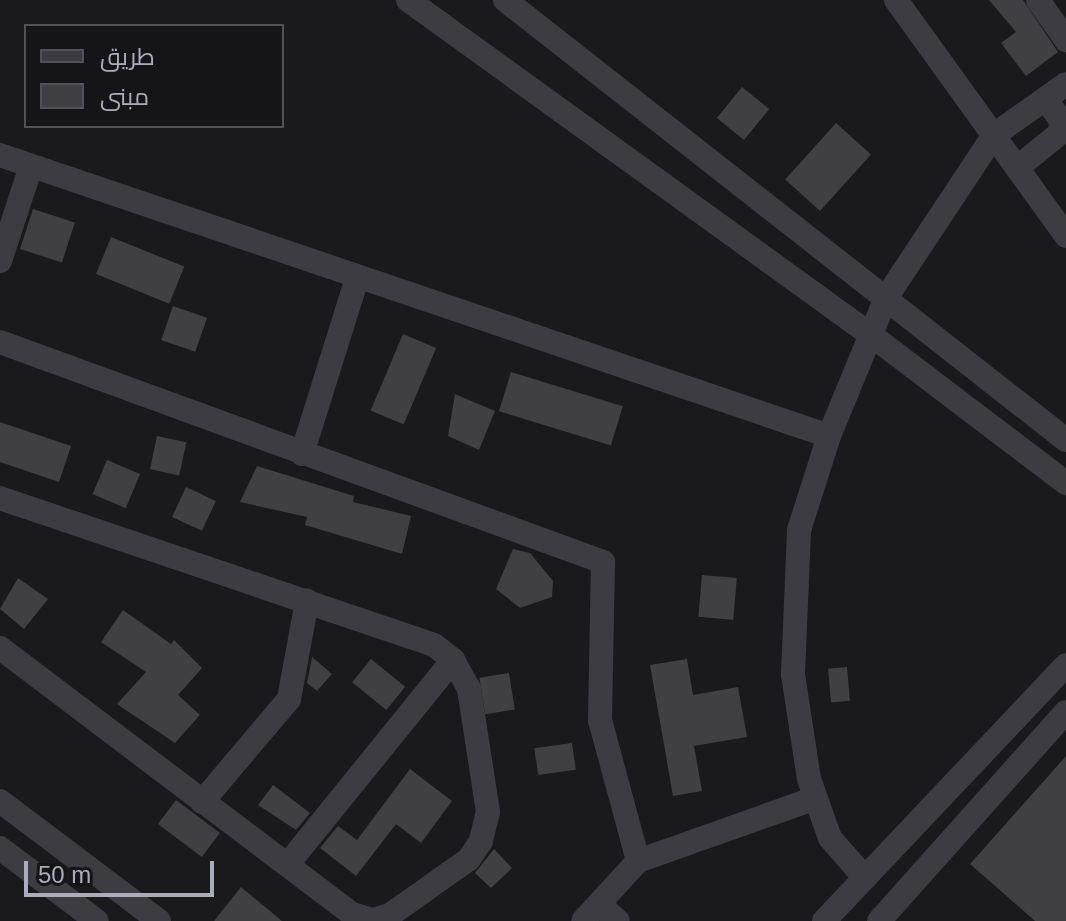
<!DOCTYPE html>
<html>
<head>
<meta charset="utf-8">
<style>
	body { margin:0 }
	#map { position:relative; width:1066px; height:921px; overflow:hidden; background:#1a1a1c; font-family:Arial,Cairo,sans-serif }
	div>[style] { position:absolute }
	.building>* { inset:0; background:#3f3f44; transform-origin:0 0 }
	.minor>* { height:24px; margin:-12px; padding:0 12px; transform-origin:12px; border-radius:12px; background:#3d3c43 }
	span { translate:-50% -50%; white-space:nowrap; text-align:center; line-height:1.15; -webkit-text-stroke:6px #151417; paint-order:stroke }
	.legend { position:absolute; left:24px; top:24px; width:260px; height:104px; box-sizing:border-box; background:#151417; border:2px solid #515159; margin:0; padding:10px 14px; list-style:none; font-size:24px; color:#acadbc }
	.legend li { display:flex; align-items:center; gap:16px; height:40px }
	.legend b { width:40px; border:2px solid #515159 }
	.scale { position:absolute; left:24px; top:861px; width:190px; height:36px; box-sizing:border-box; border:4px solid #acadbc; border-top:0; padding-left:10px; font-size:24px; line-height:28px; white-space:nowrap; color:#acadbc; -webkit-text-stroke:6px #151417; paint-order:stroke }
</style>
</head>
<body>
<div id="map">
	<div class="building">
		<i style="clip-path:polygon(989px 0,1023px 0,1058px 52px,1026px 76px,1001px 43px,1016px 32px)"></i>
		<i style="left:742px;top:87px;width:35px;height:40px;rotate:39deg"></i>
		<i style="left:836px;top:123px;width:47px;height:76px;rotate:42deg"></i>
		<i style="left:33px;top:209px;width:44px;height:42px;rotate:18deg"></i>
		<i style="left:111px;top:237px;width:79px;height:40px;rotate:22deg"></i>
		<i style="left:173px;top:306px;width:36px;height:36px;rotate:19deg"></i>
		<i style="left:403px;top:334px;width:36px;height:83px;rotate:23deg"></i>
		<i style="left:511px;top:372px;width:117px;height:41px;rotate:17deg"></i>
		<i style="clip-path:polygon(455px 394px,495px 411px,479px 450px,448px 436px)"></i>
		<i style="clip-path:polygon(0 422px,71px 446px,59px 482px,0 462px)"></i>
		<i style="left:157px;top:436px;width:30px;height:34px;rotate:12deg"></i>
		<i style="left:107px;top:460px;width:36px;height:37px;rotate:23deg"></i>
		<i style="clip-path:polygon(257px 466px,354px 496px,353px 502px,411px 516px,402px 554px,305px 525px,307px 517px,240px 502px)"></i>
		<i style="left:186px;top:487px;width:33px;height:33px;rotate:25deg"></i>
		<i style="clip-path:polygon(513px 549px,530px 553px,553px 581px,552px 597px,520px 608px,496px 589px)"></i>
		<i style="left:702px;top:575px;width:35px;height:42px;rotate:5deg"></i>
		<i style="clip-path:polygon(18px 578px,48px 599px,24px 629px,0 609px)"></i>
		<i style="clip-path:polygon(123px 610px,171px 644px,174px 640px,202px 668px,178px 695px,200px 715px,175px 743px,117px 704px,146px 672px,101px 642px)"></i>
		<i style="clip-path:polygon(312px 657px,332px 674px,317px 691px,307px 683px)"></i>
		<i style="left:371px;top:659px;width:44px;height:30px;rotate:39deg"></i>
		<i style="clip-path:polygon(687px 659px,693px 695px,738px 687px,747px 737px,694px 746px,702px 791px,673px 796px,650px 665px)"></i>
		<i style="left:847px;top:667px;width:34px;height:19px;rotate:85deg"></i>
		<i style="left:509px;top:673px;width:37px;height:30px;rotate:81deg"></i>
		<i style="left:572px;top:743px;width:27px;height:38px;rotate:82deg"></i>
		<i style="clip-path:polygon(1066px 756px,1066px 921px,1035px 921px,970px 864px)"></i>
		<i style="clip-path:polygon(410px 769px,452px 801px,421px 843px,396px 824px,356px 876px,320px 848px,338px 826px,357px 840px)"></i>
		<i style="clip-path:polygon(273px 785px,310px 813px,296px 830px,258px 805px)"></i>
		<i style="left:176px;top:800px;width:55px;height:30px;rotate:37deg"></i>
		<i style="clip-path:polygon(494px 849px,512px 868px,491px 888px,475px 873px)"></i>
		<i style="clip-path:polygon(241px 887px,282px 921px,214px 921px)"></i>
	</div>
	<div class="minor">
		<i style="left:408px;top:0;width:571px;rotate:35.89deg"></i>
		<i style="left:871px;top:335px;width:245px;rotate:37.2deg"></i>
		<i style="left:505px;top:0;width:713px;rotate:38.11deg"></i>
		<i style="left:896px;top:0;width:291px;rotate:54.2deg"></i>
		<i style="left:1038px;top:0;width:49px;rotate:55deg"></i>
		<i style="left:0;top:155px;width:875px;rotate:18.72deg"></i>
		<i style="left:1017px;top:168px;width:55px;rotate:-39.1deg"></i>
		<i style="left:1060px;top:133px;width:13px;rotate:-86deg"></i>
		<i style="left:1061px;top:120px;width:26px;rotate:-127deg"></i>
		<i style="left:0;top:261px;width:100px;rotate:-71.9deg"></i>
		<i style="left:0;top:342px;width:642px;rotate:20.04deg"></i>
		<i style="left:603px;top:562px;width:158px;rotate:91.1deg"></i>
		<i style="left:600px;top:720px;width:146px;rotate:74.9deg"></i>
		<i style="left:638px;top:861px;width:81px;rotate:132.5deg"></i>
		<i style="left:302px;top:454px;width:184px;rotate:-72.6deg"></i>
		<i style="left:0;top:498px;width:458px;rotate:18.7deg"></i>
		<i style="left:434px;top:645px;width:24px;rotate:38deg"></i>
		<i style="left:453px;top:660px;width:33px;rotate:61deg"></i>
		<i style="left:469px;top:689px;width:124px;rotate:81.2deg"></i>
		<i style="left:488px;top:812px;width:30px;rotate:104deg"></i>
		<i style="left:481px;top:841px;width:22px;rotate:124deg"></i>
		<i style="left:469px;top:859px;width:97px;rotate:144.7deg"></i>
		<i style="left:390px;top:915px;width:19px;rotate:164deg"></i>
		<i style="left:372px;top:920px;width:21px;rotate:-163deg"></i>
		<i style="left:352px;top:914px;width:441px;rotate:-142.9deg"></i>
		<i style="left:0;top:801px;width:199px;rotate:37deg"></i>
		<i style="left:202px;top:802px;width:135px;rotate:-49.8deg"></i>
		<i style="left:289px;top:699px;width:100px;rotate:-79.6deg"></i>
		<i style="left:0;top:848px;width:121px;rotate:37deg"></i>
		<i style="left:638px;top:861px;width:186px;rotate:-19.5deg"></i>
		<i style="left:287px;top:865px;width:264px;rotate:-51deg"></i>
		<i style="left:865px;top:878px;width:53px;rotate:-131.2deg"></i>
		<i style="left:830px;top:838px;width:63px;rotate:-109.6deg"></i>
		<i style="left:809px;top:779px;width:106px;rotate:-98.7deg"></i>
		<i style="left:793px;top:674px;width:144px;rotate:-87.6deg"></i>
		<i style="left:799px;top:530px;width:99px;rotate:-72.3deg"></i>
		<i style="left:829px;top:436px;width:149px;rotate:-67.6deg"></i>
		<i style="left:886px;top:298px;width:196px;rotate:-56.5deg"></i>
		<i style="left:994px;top:135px;width:88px;rotate:-35.3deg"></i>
		<i style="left:599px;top:904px;width:25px;rotate:42deg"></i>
		<i style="left:824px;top:921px;width:352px;rotate:-46.6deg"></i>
		<i style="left:879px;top:921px;width:280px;rotate:-48.2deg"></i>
	</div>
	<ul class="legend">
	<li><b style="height:10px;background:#3d3c43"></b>طريق</li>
	<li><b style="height:22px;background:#3f3f44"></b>مبنى</li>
	</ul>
	<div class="scale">50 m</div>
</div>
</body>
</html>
